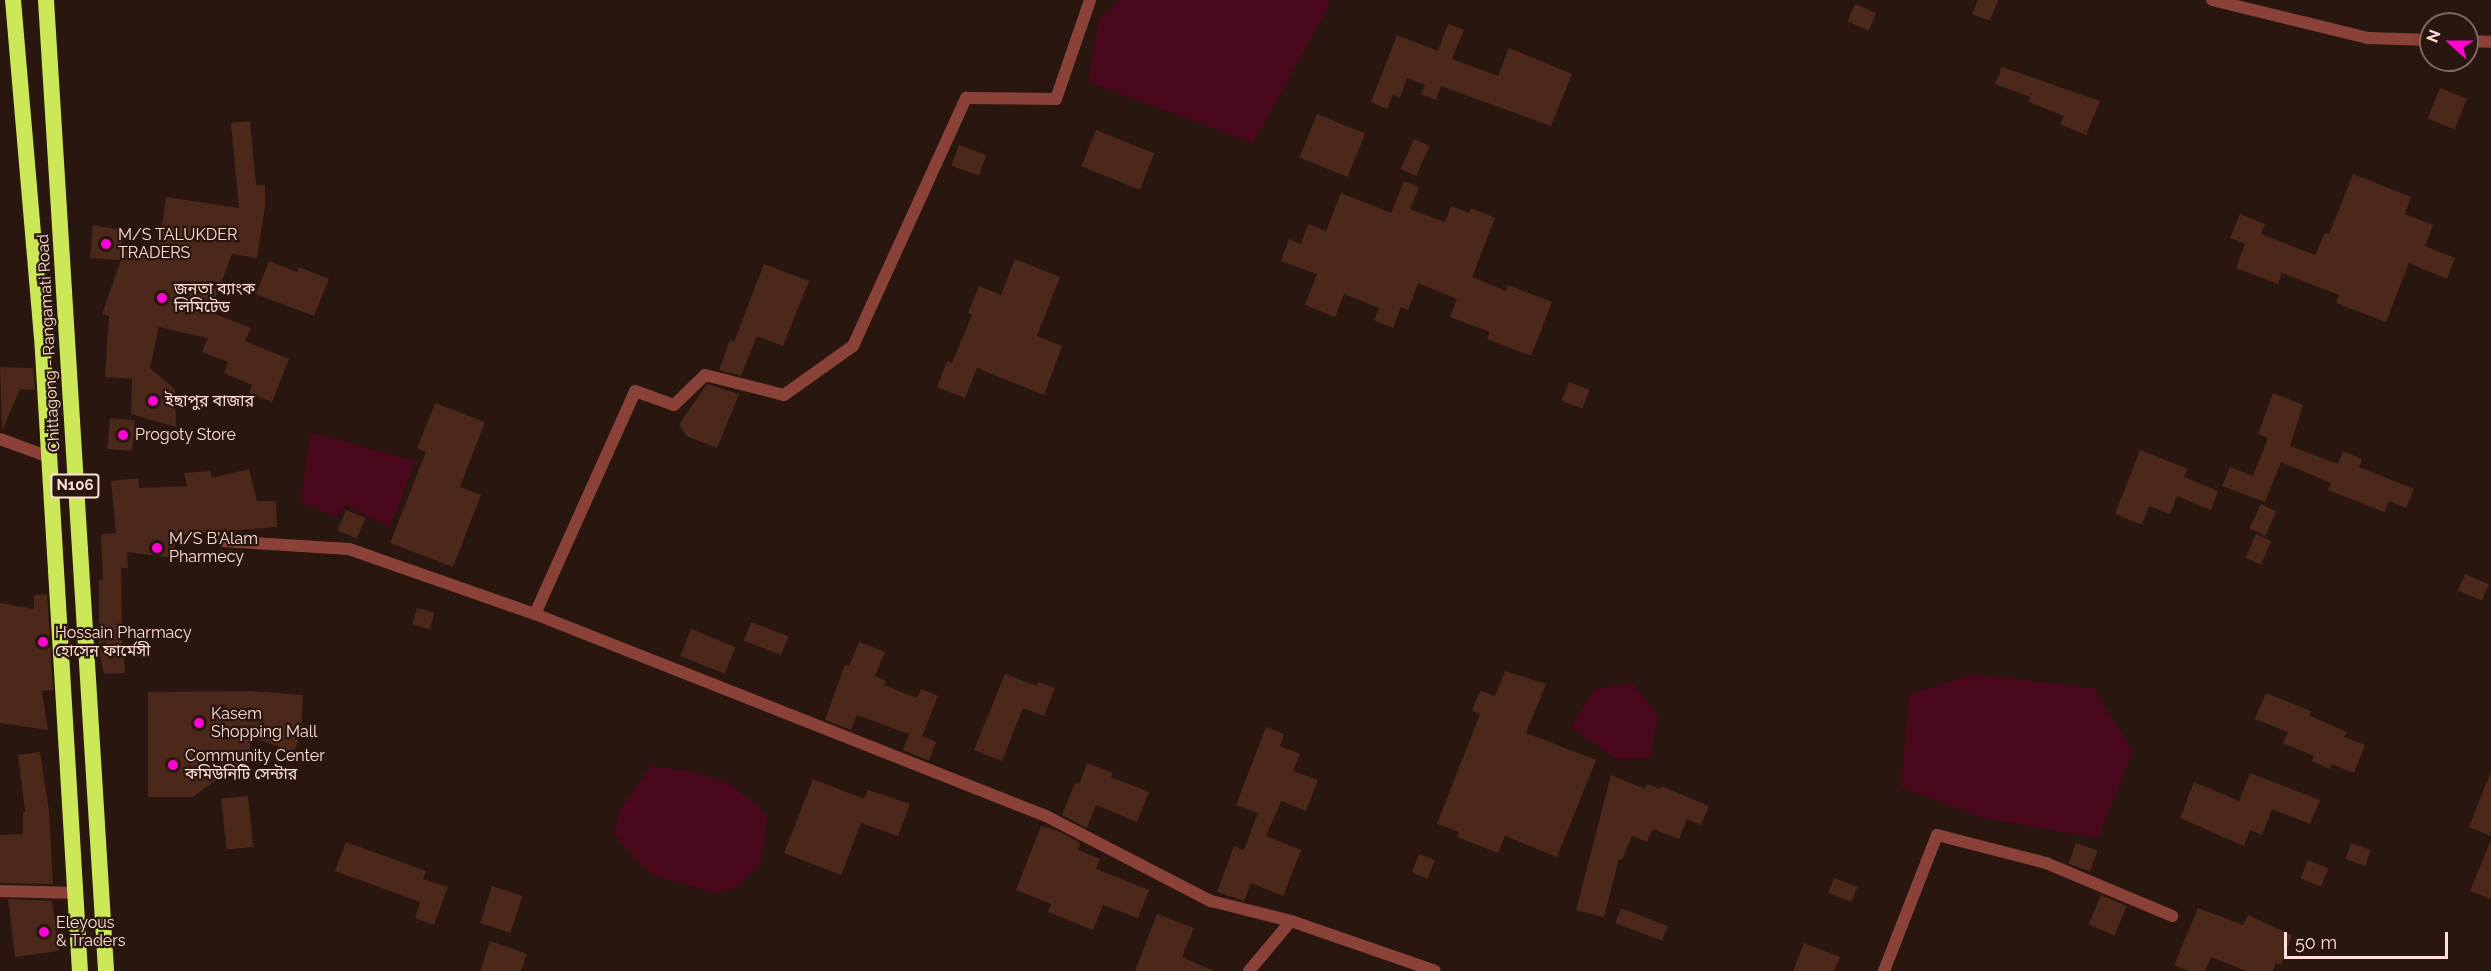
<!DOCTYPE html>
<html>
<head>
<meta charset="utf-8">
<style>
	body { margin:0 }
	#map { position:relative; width:2491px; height:971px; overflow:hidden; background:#29160f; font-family:Raleway,"Noto Sans Bengali",sans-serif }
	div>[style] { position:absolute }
	.water>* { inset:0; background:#49081b }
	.building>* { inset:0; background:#4b281a; transform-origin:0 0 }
	.minor>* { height:12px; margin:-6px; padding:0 6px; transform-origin:6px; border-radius:6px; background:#8a4238 }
	.trunk>* { height:16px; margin:-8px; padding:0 8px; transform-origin:8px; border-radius:8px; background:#cce758 }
	.dots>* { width:16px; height:16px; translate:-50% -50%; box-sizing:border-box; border:3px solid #29160f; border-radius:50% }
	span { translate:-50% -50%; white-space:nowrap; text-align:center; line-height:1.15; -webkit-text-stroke:4.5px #29160f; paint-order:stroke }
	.shield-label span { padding:2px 4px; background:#29160f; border:2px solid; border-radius:4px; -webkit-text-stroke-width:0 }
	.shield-label { font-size:15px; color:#ffdfd7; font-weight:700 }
	.poi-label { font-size:16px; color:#ffdfd7 }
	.left { translate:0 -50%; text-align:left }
	.street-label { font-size:16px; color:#ffdfd7 }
	.north { position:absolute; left:2419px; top:12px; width:60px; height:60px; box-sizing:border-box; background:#29160f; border:2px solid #7f665f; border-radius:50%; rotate:291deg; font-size:16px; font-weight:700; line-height:24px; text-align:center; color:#ffdfd7 }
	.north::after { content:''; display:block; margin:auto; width:21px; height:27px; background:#ff03d3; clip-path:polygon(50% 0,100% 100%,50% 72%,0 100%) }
	.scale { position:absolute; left:2284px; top:932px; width:164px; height:27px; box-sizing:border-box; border:3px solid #ffdfd7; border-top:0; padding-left:8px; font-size:18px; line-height:21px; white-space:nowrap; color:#ffdfd7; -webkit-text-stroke:4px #29160f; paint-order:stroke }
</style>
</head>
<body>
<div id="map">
	<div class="water">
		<i style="clip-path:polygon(1120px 0,1325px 0,1331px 3px,1253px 143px,1088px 82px,1099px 19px)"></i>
		<i style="clip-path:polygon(311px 432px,415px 461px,390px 528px,346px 505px,336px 517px,300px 502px)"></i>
		<i style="clip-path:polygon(1974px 674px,2094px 688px,2133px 751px,2098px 838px,1984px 818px,1901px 787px,1909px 694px)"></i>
		<i style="clip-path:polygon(1633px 684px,1658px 715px,1650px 758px,1616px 759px,1571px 727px,1595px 688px)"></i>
		<i style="clip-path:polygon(650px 766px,687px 770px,729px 783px,757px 805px,767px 817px,761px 864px,738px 887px,714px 893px,650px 874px,614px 834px,619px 812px)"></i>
	</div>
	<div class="building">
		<i style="clip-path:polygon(1978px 0,1998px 0,1990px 21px,1972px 14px)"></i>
		<i style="left:1855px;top:4px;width:23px;height:19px;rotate:23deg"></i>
		<i style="clip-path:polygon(1448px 24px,1464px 30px,1452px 59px,1498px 76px,1509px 48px,1572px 74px,1551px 126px,1441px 86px,1436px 100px,1421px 94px,1425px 85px,1407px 78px,1400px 98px,1393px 95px,1387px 109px,1371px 102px,1397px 35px,1438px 51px)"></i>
		<i style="clip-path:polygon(2002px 67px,2100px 101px,2086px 135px,2060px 124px,2064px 116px,2029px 102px,2030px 97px,1995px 84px)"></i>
		<i style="left:2440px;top:88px;width:29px;height:33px;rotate:22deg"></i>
		<i style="left:1317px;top:114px;width:52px;height:47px;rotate:22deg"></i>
		<i style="clip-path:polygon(250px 121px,256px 185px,265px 185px,265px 207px,257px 258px,232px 254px,210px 312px,251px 328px,245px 341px,289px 359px,272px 402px,249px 393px,252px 385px,224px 373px,228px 362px,202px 352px,208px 338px,159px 327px,150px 368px,175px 389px,176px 427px,131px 414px,132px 379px,105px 377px,109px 316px,102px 314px,121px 260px,90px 258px,93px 225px,127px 231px,121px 245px,157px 258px,166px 197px,239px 208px,231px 123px)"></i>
		<i style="left:1096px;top:130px;width:63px;height:39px;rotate:22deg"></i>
		<i style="left:1414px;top:139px;width:17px;height:33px;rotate:24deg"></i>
		<i style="left:959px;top:145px;width:29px;height:22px;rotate:20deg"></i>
		<i style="clip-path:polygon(2353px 174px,2411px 197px,2405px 214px,2433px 225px,2425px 246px,2455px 258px,2447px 279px,2409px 263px,2386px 322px,2336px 303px,2339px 295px,2282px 273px,2278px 284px,2236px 268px,2245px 244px,2230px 238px,2240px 214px,2265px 224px,2261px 234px,2315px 255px,2325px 233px,2329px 234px)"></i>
		<i style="clip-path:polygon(1404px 181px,1419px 187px,1410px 209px,1445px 222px,1451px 206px,1469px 213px,1471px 208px,1495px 218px,1472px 277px,1506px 291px,1508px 285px,1552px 302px,1531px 356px,1487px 339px,1490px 332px,1450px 317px,1457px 299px,1418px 283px,1408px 310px,1401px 307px,1393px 328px,1374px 320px,1379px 308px,1344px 294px,1335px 317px,1305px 305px,1317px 274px,1281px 261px,1289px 239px,1301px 244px,1308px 224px,1326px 231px,1341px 193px,1391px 213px)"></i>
		<i style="clip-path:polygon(1015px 259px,1060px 277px,1037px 336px,1062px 346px,1044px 395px,977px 368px,965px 398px,937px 387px,947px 361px,952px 363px,972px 315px,968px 313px,979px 286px,1001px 295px)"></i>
		<i style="clip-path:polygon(269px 261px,297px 272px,299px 267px,329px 279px,314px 316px,256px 294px)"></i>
		<i style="clip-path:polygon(764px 264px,809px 281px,783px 346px,757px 336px,741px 376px,719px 370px,730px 340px,734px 342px)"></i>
		<i style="clip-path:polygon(0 367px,33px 368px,35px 390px,20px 389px,2px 431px)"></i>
		<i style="left:1569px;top:382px;width:22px;height:20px;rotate:21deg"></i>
		<i style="clip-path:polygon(707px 384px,739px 394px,717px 448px,686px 436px,679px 424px)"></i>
		<i style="clip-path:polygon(2273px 393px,2303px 405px,2290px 446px,2338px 464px,2343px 451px,2362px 459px,2359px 467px,2414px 489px,2406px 508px,2389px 501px,2384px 512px,2328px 490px,2331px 483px,2281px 462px,2265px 502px,2222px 486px,2230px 467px,2253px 476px,2268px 438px,2258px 434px)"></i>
		<i style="clip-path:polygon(435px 403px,485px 422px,460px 487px,481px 495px,453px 567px,390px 543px,426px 452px,417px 448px)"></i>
		<i style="left:110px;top:418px;width:25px;height:31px;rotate:5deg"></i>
		<i style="clip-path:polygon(2140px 450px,2188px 469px,2184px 477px,2218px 491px,2211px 510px,2177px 496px,2170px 514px,2149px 506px,2142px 525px,2115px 514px)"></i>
		<i style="clip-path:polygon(249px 469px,257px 501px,276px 501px,277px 527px,177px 535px,172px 558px,127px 552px,128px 568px,121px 568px,122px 638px,125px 673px,104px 674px,99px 649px,99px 580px,103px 580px,101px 534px,116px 533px,111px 481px,138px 478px,139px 488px,187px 486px,184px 473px,210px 471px,212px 478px)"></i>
		<i style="left:2261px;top:504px;width:17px;height:27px;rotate:25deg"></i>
		<i style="left:346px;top:510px;width:21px;height:22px;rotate:23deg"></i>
		<i style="left:2256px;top:534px;width:17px;height:26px;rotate:24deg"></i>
		<i style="left:2465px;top:574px;width:26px;height:18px;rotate:23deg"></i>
		<i style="clip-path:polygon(47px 594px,53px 690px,42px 691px,48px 730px,0 723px,0 603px,34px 609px,34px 595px)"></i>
		<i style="left:417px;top:608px;width:18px;height:17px;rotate:16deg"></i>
		<i style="left:751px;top:622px;width:40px;height:20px;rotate:21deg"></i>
		<i style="left:691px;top:629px;width:48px;height:29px;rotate:22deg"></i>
		<i style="clip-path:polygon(859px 642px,885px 652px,875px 676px,886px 681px,884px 685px,917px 698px,921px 689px,938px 696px,922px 736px,936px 742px,929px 761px,903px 750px,909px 734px,857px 715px,851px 730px,825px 720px,845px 665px,849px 666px)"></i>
		<i style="clip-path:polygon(1505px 671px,1546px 684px,1526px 733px,1596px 760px,1557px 857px,1505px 836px,1498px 853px,1457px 837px,1459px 832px,1437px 824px,1480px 714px,1472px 711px,1480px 691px,1495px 696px)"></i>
		<i style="clip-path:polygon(1005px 674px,1037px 686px,1038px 682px,1055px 688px,1044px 716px,1023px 708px,1002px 761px,974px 750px)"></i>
		<i style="clip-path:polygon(250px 691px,303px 695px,301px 732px,294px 752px,250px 737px,250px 755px,193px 797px,148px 797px,148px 692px)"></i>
		<i style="clip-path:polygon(2266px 693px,2311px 711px,2310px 716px,2347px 732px,2344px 737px,2365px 745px,2354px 773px,2332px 764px,2330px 769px,2312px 761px,2314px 756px,2283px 743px,2288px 732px,2255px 719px)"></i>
		<i style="clip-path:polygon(1266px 727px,1284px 734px,1280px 746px,1300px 754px,1293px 771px,1318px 780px,1306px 811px,1281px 801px,1266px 836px,1301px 850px,1283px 896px,1251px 883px,1244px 901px,1217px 892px,1234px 846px,1244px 850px,1258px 813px,1236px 805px)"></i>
		<i style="clip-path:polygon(40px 752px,49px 811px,53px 884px,0 883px,0 835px,23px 834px,23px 812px,25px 812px,18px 755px)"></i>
		<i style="clip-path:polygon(1087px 763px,1113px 773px,1111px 777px,1149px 792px,1137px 822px,1096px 805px,1087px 828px,1062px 815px,1075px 783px,1079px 784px)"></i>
		<i style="clip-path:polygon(2250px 773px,2320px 800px,2310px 824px,2272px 809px,2262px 835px,2250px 830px,2244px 846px,2180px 818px,2194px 782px,2239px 801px)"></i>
		<i style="clip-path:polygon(2490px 774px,2491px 774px,2491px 836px,2469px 827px)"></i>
		<i style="clip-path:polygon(1611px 775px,1645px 789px,1647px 784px,1660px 789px,1661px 786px,1709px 806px,1701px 825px,1687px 819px,1679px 839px,1653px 829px,1647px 842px,1632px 836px,1622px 860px,1619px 859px,1604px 917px,1576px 910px)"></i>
		<i style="clip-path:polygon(813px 779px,864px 799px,868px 790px,910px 804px,898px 836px,861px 823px,841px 875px,784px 853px)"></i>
		<i style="left:248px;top:796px;width:51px;height:27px;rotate:84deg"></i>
		<i style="clip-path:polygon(1041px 826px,1056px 830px,1080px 843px,1078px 850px,1100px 859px,1096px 869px,1149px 890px,1138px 918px,1103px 905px,1093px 930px,1048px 912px,1051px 904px,1016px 890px)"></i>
		<i style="clip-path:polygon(346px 842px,426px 871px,423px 879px,448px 887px,434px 925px,415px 918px,420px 902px,335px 871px)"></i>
		<i style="clip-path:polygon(2490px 842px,2491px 842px,2491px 899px,2470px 891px)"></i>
		<i style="left:2076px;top:843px;width:23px;height:22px;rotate:20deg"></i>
		<i style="left:2351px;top:843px;width:21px;height:17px;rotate:19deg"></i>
		<i style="left:1419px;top:854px;width:17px;height:20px;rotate:21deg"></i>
		<i style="left:2308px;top:860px;width:22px;height:20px;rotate:22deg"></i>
		<i style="left:1834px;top:878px;width:25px;height:16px;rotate:21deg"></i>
		<i style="left:492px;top:886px;width:32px;height:39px;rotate:18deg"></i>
		<i style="left:2101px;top:895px;width:28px;height:32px;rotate:23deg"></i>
		<i style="clip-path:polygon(8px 899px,52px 901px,59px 951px,15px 957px)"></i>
		<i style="left:1621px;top:908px;width:50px;height:16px;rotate:21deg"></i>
		<i style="clip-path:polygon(2198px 908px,2243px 925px,2248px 915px,2292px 935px,2281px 965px,2276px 963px,2273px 971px,2246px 971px,2211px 957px,2205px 971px,2189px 971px,2174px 965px)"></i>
		<i style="clip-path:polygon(1157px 914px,1194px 928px,1182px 957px,1214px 971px,1135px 971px)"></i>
		<i style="clip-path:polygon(490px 941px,527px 954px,521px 971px,480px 971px)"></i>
		<i style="clip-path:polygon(1804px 943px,1840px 957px,1834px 971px,1793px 971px)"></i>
	</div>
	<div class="minor">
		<i style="left:2212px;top:0;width:161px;rotate:13.7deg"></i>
		<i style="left:2368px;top:38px;width:63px;rotate:1.8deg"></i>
		<i style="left:2467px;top:41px;width:24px;rotate:2deg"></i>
		<i style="left:0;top:439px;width:52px;rotate:20.2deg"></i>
		<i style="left:224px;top:541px;width:125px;rotate:3.7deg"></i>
		<i style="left:349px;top:549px;width:197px;rotate:19.3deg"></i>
		<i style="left:535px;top:614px;width:549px;rotate:21.57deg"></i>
		<i style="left:1046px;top:816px;width:186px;rotate:27.3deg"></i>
		<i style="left:1211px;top:901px;width:82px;rotate:14deg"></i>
		<i style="left:1291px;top:921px;width:152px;rotate:19.1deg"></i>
		<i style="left:535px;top:614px;width:244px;rotate:-65.8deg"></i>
		<i style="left:635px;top:391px;width:41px;rotate:19.7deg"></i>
		<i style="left:674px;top:405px;width:43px;rotate:-44.1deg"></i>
		<i style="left:705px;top:375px;width:81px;rotate:14.2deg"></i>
		<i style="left:784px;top:395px;width:85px;rotate:-35.4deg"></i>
		<i style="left:853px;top:346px;width:273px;rotate:-65.5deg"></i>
		<i style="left:966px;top:98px;width:90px;rotate:0.6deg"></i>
		<i style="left:1056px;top:99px;width:105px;rotate:-71deg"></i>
		<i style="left:0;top:891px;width:76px;rotate:1.5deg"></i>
		<i style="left:1249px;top:971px;width:65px;rotate:-50deg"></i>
		<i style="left:1884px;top:971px;width:146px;rotate:-68.7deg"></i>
		<i style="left:1937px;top:835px;width:113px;rotate:14.4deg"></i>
		<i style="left:2046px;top:863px;width:137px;rotate:22.8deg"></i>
	</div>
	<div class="trunk">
		<i style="left:13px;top:0;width:337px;rotate:85.1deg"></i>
		<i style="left:42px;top:336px;width:636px;rotate:86.58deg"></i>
		<i style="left:46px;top:0;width:973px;rotate:86.46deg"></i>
	</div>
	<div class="dots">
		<i style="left:106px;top:244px;background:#ff03d3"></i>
		<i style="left:162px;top:298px;background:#ff03d3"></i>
		<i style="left:153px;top:401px;background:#ff03d3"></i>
		<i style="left:123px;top:435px;background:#ff03d3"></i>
		<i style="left:157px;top:548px;background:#ff03d3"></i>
		<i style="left:43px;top:642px;background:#ff03d3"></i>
		<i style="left:199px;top:723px;background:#ff03d3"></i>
		<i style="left:173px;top:765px;background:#ff03d3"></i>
		<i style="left:44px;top:932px;background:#ff03d3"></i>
	</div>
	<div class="shield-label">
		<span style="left:75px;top:486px">N106</span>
	</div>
	<div class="poi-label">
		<span class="left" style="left:118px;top:244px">M/S TALUKDER<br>TRADERS</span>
		<span class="left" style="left:174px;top:298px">জনতা ব্যাংক<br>লিমিটেড</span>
		<span class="left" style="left:165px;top:401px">ইছাপুর বাজার</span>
		<span class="left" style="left:135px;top:435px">Progoty Store</span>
		<span class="left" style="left:169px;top:548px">M/S B'Alam<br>Pharmecy</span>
		<span class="left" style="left:55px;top:642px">Hossain Pharmacy<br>হোসেন ফার্মেসী</span>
		<span class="left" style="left:211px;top:723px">Kasem<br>Shopping Mall</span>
		<span class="left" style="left:185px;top:765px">Community Center<br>কমিউনিটি সেন্টার</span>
		<span class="left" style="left:56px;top:932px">Eleyous<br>&amp; Traders</span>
	</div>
	<div class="street-label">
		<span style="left:49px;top:343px;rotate:-93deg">Chittagong - Rangamati Road</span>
	</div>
	<div class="north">N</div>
	<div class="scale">50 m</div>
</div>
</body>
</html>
